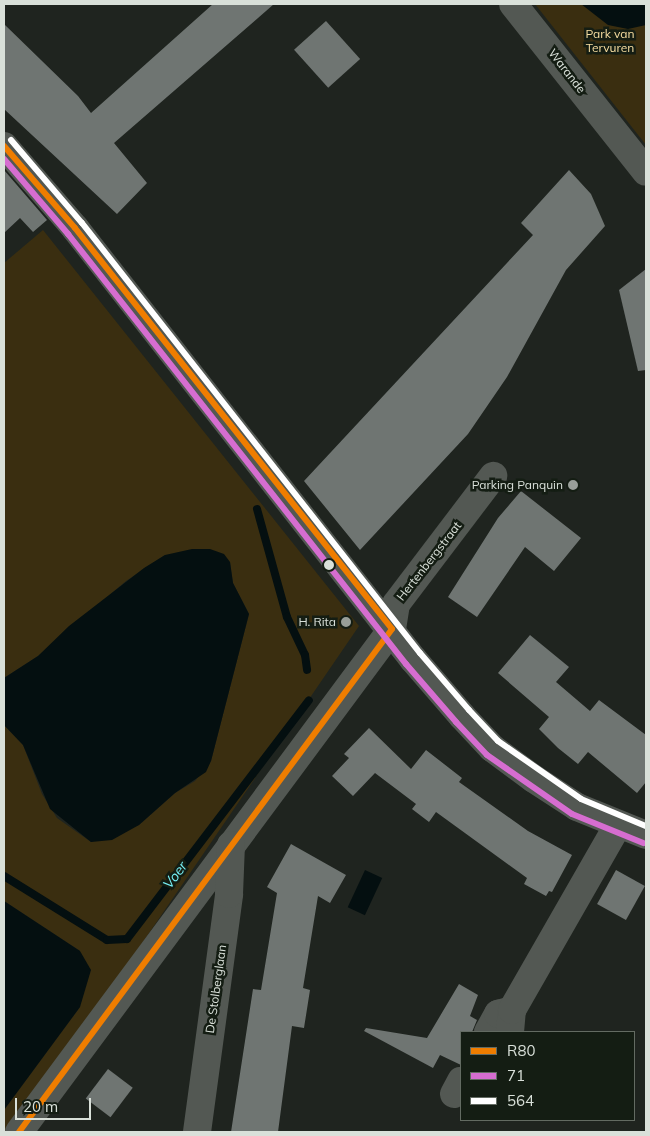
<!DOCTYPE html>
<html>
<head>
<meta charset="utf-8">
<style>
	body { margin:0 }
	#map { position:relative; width:650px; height:1136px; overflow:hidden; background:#1f241f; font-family:Mulish,sans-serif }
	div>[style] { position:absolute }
	.green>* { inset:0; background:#3a2e10 }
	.water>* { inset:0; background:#040f10; transform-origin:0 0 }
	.stream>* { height:8px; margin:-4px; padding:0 4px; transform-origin:4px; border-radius:4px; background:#040f10 }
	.building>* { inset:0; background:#6f7572; transform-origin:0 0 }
	.minor>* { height:28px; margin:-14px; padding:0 14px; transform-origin:14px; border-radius:14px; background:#535853 }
	.bus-1>* { height:6px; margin:-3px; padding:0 3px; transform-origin:3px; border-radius:3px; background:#ef7d00 }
	.bus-2>* { height:6px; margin:-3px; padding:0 3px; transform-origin:3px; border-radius:3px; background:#d66dd0 }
	.bus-3>* { height:6px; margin:-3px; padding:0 3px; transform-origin:3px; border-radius:3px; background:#fff }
	.dots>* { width:14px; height:14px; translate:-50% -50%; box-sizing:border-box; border:2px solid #141d13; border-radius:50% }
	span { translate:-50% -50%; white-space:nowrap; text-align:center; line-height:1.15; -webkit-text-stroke:5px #141d13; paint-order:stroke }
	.park-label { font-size:12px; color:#f9dfa2 }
	.street-label { font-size:12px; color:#d9e0d9 }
	.poi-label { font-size:12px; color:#d9e0d9 }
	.right { translate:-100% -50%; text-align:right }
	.water-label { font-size:14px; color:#78f3f9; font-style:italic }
	.frame { position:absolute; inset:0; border:5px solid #d9e0d9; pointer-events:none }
	.legend { position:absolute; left:460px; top:1031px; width:175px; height:90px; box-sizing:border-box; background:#141d13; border:1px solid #636b62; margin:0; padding:6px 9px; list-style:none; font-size:15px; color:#d9e0d9 }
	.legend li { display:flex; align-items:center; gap:10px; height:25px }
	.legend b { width:25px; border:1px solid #636b62 }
	.scale { position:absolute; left:15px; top:1098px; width:76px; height:22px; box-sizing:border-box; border:2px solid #d9e0d9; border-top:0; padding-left:6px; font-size:15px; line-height:18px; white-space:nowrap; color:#d9e0d9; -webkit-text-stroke:4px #141d13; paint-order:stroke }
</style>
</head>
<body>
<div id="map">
	<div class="green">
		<i style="clip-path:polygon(535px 4px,646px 4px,646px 145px,631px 126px)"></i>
		<i style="clip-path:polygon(43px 230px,359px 626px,13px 1132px,4px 1132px,4px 1110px,80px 1007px,80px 951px,4px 901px,4px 725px,23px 745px,42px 794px,57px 818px,91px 842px,139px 825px,175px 793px,195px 781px,211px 761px,249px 614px,233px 583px,230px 562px,165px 555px,126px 581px,38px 656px,4px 678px,4px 263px)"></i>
	</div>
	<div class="water">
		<i style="clip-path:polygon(581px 4px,646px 4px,646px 25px,628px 29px,608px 25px)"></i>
		<i style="clip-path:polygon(192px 549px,210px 549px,224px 554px,230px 562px,233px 583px,249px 614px,211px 761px,206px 772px,175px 793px,139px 825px,112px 840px,91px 842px,50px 809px,23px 745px,4px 725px,4px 678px,38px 656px,69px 626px,144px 568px,165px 555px)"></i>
		<i style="left:365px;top:870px;width:19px;height:41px;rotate:25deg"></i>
		<i style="clip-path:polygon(4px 901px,80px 951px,91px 970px,80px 1007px,4px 1110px)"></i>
	</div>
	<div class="stream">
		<i style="left:257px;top:509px;width:112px;rotate:74.5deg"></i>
		<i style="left:287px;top:617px;width:42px;rotate:64.7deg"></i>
		<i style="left:305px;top:655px;width:15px;rotate:82deg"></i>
		<i style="left:4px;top:876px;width:121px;rotate:31.9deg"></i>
		<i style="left:107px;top:940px;width:20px;rotate:-3deg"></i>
		<i style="left:127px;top:939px;width:300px;rotate:-52.7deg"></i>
	</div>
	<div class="building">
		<i style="clip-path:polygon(213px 4px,274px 4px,114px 143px,147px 183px,117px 214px,4px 109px,4px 24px,78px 96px,91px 113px)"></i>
		<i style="left:326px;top:21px;width:51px;height:43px;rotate:48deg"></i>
		<i style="clip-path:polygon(4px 170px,47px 220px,33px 232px,20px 218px,4px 233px)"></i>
		<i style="clip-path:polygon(569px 170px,591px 194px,605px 226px,566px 270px,507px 377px,468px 434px,360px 550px,304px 481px,533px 235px,521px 223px)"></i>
		<i style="clip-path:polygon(646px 269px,646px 370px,638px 371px,619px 290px)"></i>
		<i style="clip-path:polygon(521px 491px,581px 538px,554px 571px,525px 547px,477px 617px,448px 597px,498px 518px)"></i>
		<i style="clip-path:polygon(530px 635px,569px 667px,556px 682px,590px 711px,599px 700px,646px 735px,646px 782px,637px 793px,588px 752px,578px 764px,558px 748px,539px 729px,549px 717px,498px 673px)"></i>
		<i style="clip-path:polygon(369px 728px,411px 769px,426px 750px,462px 778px,459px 782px,528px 831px,572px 855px,552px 892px,549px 891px,546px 896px,524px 884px,527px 878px,436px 812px,429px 822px,412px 809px,416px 804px,375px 773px,353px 796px,332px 776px,349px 758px,344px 754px)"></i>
		<i style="clip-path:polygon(291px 844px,346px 875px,330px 903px,318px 896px,303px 988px,310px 990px,304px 1028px,292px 1026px,278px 1132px,231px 1132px,253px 989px,261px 990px,277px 893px,267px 887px)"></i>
		<i style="left:616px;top:870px;width:33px;height:39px;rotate:29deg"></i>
		<i style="clip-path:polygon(459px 984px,478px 995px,470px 1016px,477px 1020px,472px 1032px,461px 1032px,461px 1065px,440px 1055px,433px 1068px,364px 1031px,366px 1028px,427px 1038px)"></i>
		<i style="left:108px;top:1069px;width:31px;height:37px;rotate:37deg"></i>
	</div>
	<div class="minor">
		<i style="left:513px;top:4px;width:214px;rotate:51.6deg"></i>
		<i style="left:4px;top:146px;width:108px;rotate:49.1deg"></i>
		<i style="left:75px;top:228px;width:548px;rotate:51.9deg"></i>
		<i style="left:413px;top:659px;width:75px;rotate:49.3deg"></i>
		<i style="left:462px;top:716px;width:44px;rotate:46.8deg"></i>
		<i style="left:492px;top:748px;width:52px;rotate:36.4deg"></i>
		<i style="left:534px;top:779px;width:51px;rotate:33.1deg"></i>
		<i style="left:577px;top:807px;width:74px;rotate:22.1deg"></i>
		<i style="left:488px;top:1032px;width:21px;rotate:-61deg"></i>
		<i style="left:498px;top:1014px;width:15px;rotate:-16deg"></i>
		<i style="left:510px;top:1032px;width:22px;rotate:-85deg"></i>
		<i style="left:512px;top:1010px;width:213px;rotate:-60.2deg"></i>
		<i style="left:454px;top:1094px;width:15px;rotate:-62deg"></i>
		<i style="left:19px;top:1132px;width:626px;rotate:-53.44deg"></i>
		<i style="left:392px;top:629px;width:25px;rotate:-81deg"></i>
		<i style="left:396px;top:604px;width:161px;rotate:-52.8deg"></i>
		<i style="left:197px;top:1132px;width:240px;rotate:-82.3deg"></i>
		<i style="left:229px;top:894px;width:49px;rotate:-87.7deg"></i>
	</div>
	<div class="bus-1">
		<i style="left:4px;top:146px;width:108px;rotate:49.1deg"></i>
		<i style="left:75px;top:228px;width:511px;rotate:51.67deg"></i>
		<i style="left:19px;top:1132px;width:626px;rotate:-53.44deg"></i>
	</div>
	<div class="bus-2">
		<i style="left:4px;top:159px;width:99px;rotate:49.5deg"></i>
		<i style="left:68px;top:234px;width:547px;rotate:51.83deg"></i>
		<i style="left:406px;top:664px;width:77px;rotate:49.2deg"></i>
		<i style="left:456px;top:722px;width:45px;rotate:46.8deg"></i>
		<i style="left:487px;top:755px;width:103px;rotate:34.8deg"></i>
		<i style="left:572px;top:814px;width:77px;rotate:22.2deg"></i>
	</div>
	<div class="bus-3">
		<i style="left:11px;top:140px;width:109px;rotate:49.5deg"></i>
		<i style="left:82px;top:223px;width:547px;rotate:51.83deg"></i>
		<i style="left:420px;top:653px;width:75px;rotate:49.3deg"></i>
		<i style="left:469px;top:710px;width:42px;rotate:46.9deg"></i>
		<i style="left:498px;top:741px;width:101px;rotate:34.9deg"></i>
		<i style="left:581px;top:799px;width:70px;rotate:22.6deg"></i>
	</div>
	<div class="dots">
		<i style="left:573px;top:485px;background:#989e98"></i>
		<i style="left:329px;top:565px;background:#d9e0d9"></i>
		<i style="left:346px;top:622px;background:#989e98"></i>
	</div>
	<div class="park-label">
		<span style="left:610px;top:41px">Park van<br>Tervuren</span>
	</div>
	<div class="street-label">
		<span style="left:567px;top:71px;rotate:52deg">Warande</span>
		<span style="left:429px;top:561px;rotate:-52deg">Hertenbergstraat</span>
		<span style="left:216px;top:989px;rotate:-82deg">De Stolberglaan</span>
	</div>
	<div class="poi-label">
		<span class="right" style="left:563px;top:485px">Parking Panquin</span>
		<span class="right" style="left:336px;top:622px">H. Rita</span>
	</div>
	<div class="water-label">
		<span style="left:175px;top:875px;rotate:-53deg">Voer</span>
	</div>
	<div class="frame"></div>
	<ul class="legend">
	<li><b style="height:6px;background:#ef7d00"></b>R80</li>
	<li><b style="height:6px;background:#d66dd0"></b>71</li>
	<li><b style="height:6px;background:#fff"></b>564</li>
	</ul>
	<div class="scale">20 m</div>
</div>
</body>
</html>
